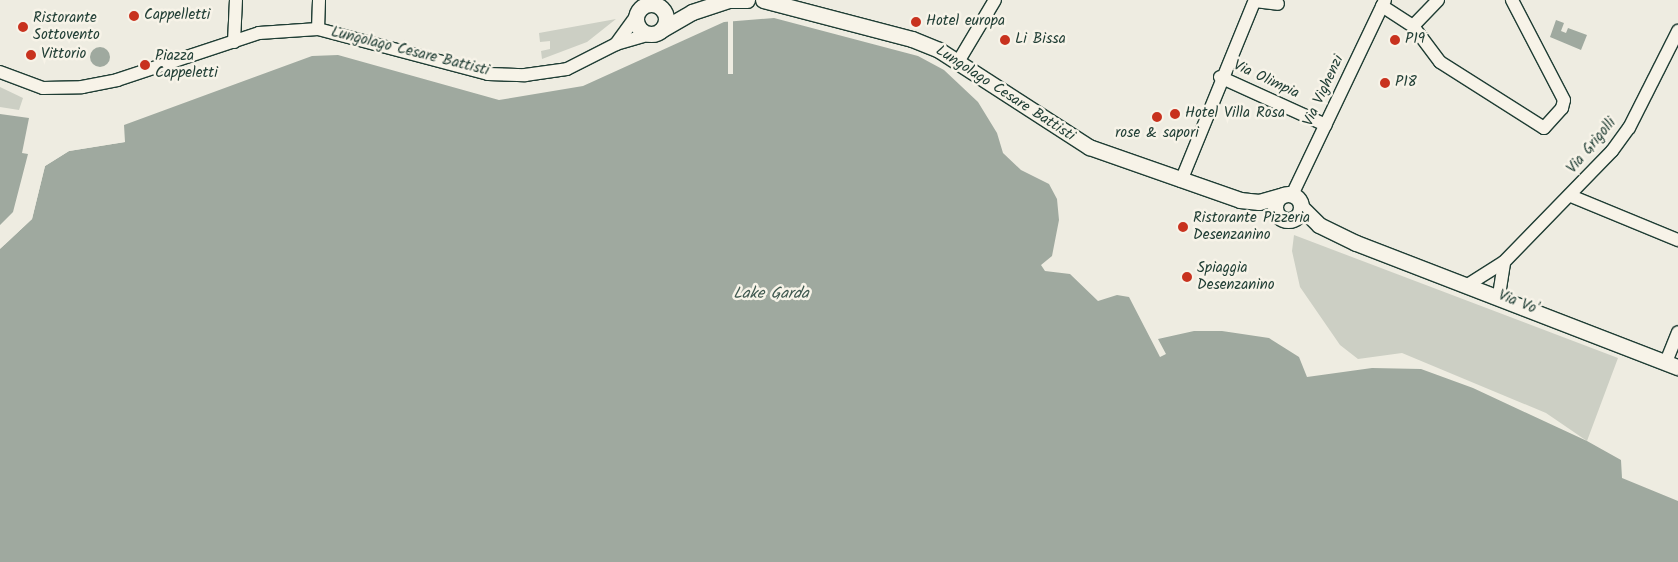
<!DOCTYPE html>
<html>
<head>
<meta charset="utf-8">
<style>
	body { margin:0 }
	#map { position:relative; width:1678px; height:562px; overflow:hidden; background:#eeece1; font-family:Kalam,sans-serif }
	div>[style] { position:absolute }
	.green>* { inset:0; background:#cccfc4 }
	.water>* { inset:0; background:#9fa99f }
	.round { border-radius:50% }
	.pier>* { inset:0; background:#eeece1; transform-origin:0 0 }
	.roads { filter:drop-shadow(1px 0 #1f3d34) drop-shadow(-1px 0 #1f3d34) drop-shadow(0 1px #1f3d34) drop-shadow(0 -1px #1f3d34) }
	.minor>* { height:12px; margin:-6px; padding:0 6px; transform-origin:6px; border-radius:6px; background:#f7f3e8 }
	.tertiary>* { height:15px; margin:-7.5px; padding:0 7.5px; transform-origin:7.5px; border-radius:7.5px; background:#f7f3e8 }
	.tertiary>.ring { margin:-7.5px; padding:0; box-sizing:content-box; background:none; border:15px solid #f7f3e8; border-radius:50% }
	.dots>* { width:14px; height:14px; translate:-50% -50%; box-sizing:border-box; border:2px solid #f7f3e8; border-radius:50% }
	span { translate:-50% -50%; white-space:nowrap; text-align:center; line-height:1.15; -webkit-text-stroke:5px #f7f3e8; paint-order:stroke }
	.poi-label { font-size:15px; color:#1f3d34 }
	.left { translate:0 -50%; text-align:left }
	.street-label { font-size:15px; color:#1f3d34 }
	.water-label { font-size:16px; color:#3f584f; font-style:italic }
</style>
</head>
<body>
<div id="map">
	<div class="green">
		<i style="clip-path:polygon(616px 19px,587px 42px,542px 59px,541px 51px,550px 49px,550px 41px,540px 42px,539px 33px)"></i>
		<i style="clip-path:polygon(0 87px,23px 98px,19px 110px,0 107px)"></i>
		<i style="clip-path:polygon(1294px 235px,1618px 358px,1587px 441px,1546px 413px,1402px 353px,1358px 359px,1340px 345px,1300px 287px,1292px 251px)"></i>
	</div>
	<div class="water">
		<i style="clip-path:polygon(774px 18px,918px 56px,944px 70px,978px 102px,997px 133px,1003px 153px,1021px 170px,1049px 184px,1057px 199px,1059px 220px,1052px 256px,1041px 265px,1045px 271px,1070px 274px,1098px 301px,1117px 295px,1129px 297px,1160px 357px,1166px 354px,1158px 339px,1194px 331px,1222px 331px,1269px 338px,1299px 357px,1307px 377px,1372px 368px,1421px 369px,1473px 388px,1587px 441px,1621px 460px,1622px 478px,1678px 501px,1678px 562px,0 562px,0 249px,32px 219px,45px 166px,69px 151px,125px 142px,124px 125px,312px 56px,338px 55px,499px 100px,583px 86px,724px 22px)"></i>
		<i style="clip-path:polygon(1556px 20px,1564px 23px,1561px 31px,1566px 33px,1568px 28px,1587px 35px,1581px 50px,1550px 37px)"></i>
		<i class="round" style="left:90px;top:47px;width:20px;height:20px"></i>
		<i style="clip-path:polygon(0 114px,29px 118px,22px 153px,28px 154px,13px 212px,0 225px)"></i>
	</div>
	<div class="pier">
		<i style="left:728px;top:19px;width:5px;height:55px"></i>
		<i style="clip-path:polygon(122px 136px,125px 142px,69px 151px,45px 166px,32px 219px,0 249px,29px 217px,44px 164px,68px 149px,122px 140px)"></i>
	</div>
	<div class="roads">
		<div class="minor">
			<i style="left:1255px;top:1px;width:23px;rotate:7deg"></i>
			<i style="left:1382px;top:6px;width:37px;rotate:33deg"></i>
			<i style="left:1413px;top:26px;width:45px;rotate:53.1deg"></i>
			<i style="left:1440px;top:62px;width:123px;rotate:32.4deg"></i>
			<i style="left:1544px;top:128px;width:27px;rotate:-48deg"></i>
			<i style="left:1562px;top:108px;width:8px;rotate:-76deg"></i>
			<i style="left:1564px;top:100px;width:113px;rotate:-117.5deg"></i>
			<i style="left:1413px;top:26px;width:36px;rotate:-46deg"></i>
			<i style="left:318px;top:29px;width:29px;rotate:-88deg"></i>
			<i style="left:234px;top:42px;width:42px;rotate:-87.3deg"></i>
			<i style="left:616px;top:44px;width:34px;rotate:-54deg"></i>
			<i style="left:958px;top:62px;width:72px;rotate:-59.2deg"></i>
			<i style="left:0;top:72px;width:46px;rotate:20.4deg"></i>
			<i style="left:43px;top:88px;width:39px;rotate:-1deg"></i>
			<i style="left:82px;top:87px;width:36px;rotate:-11deg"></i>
			<i style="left:117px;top:80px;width:150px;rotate:-18.3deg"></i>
			<i style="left:259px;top:33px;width:59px;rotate:-3.9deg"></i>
			<i style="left:318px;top:29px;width:176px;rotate:14.8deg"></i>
			<i style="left:488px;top:74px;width:37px;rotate:2deg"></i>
			<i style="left:525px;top:75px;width:42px;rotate:-8.1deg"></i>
			<i style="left:567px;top:69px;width:55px;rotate:-27deg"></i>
			<i style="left:616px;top:44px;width:35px;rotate:-16deg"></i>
			<i style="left:1220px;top:77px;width:116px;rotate:24.4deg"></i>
			<i style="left:1181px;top:181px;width:196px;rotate:-67.8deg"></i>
			<i style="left:1292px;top:195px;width:216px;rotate:-64.5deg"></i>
			<i style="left:1571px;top:196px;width:116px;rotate:22.4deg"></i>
			<i style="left:1469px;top:284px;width:41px;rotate:-32.2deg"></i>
			<i style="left:1504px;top:262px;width:155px;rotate:-45.8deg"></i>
			<i style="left:1612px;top:151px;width:29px;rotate:-54deg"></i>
			<i style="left:1629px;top:128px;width:109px;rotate:-63.2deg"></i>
			<i style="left:1499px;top:295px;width:33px;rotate:-81deg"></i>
			<i style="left:1666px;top:362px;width:32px;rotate:-68deg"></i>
		</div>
		<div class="tertiary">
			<i style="left:763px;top:0;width:154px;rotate:14.7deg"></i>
			<i style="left:912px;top:39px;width:29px;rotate:22deg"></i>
			<i style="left:939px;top:50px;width:179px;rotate:32.9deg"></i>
			<i style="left:1089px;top:147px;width:160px;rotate:19.3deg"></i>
			<i style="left:1240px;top:200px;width:19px;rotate:6deg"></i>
			<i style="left:1259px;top:202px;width:22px;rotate:-16deg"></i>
			<i class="ring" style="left:636px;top:4px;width:15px;height:15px"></i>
			<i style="left:661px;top:30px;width:36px;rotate:-30deg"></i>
			<i style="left:692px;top:12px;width:39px;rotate:-18deg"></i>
			<i style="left:729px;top:0;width:18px"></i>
			<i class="ring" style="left:1275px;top:194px;width:11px;height:11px"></i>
			<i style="left:1301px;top:207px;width:25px;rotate:45deg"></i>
			<i style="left:1319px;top:225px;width:41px;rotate:25.9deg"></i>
			<i style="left:1356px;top:243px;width:345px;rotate:21.1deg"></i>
		</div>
	</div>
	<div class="dots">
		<i style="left:134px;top:16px;background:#c8321e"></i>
		<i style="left:916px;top:22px;background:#c8321e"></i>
		<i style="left:23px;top:27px;background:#c8321e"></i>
		<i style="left:1005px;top:40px;background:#c8321e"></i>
		<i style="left:1395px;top:40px;background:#c8321e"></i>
		<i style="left:31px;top:55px;background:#c8321e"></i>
		<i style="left:145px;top:65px;background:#c8321e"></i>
		<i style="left:1385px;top:83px;background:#c8321e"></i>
		<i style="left:1175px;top:114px;background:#c8321e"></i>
		<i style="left:1157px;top:117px;background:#c8321e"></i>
		<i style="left:1183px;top:227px;background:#c8321e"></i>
		<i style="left:1187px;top:277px;background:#c8321e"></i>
	</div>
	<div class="poi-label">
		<span class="left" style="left:144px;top:16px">Cappelletti</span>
		<span class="left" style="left:33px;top:27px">Ristorante<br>Sottovento</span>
		<span class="left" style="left:926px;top:22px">Hotel europa</span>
		<span class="left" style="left:1015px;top:40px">Li Bissa</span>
		<span class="left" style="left:1405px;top:40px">P19</span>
		<span class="left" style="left:41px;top:55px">Vittorio</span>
		<span class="left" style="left:155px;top:65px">Piazza<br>Cappeletti</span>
		<span class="left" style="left:1395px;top:83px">P18</span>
		<span class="left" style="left:1185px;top:114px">Hotel Villa Rosa</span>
		<span style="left:1157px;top:134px">rose &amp; sapori</span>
		<span class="left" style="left:1193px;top:227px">Ristorante Pizzeria<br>Desenzanino</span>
		<span class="left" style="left:1197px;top:277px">Spiaggia<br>Desenzanino</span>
	</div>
	<div class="street-label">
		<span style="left:410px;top:52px;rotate:14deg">Lungolago Cesare Battisti</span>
		<span style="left:1266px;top:80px;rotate:25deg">Via Olimpia</span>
		<span style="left:1324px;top:91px;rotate:-65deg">Via Vighenzi</span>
		<span style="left:1005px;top:94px;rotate:33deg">Lungolago Cesare Battisti</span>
		<span style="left:1592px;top:146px;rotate:-50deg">Via Grigolli</span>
		<span style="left:1518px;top:303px;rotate:22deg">Via Vo'</span>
	</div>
	<div class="water-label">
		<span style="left:771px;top:294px">Lake Garda</span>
	</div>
</div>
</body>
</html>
